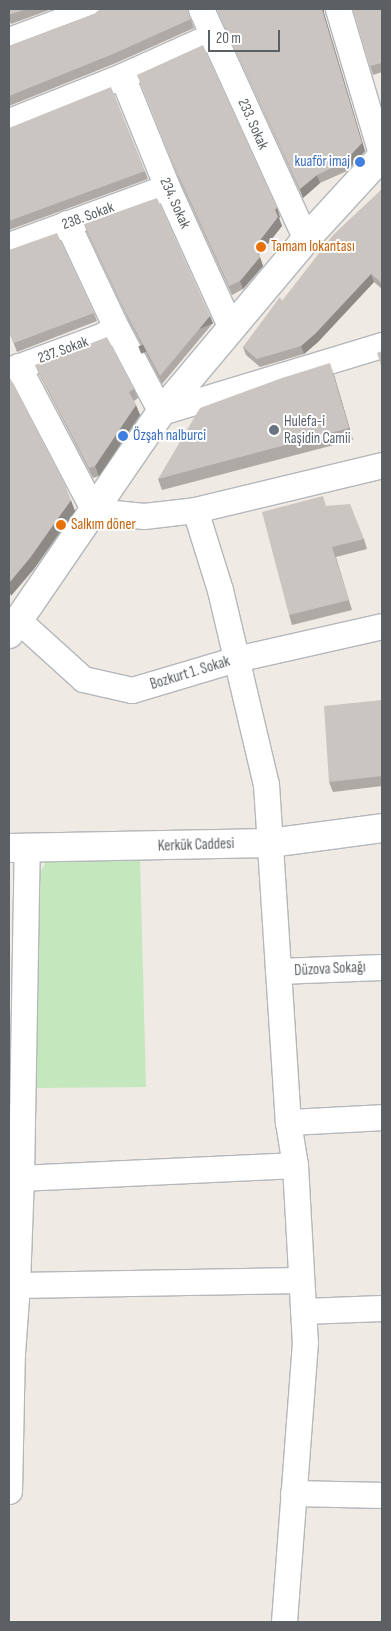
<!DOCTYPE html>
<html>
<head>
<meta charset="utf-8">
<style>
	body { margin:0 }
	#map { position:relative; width:391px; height:1631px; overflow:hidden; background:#efeae3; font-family:"Sofia Sans Condensed",sans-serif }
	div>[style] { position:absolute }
	.green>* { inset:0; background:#c4e7be }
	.roads { filter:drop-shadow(1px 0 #b4b7bb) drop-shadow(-1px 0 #b4b7bb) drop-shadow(0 1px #b4b7bb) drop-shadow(0 -1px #b4b7bb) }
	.street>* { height:25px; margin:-12.5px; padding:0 12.5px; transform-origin:12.5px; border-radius:12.5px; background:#fff }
	.secondary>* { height:28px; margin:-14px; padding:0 14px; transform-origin:14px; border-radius:14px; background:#fff }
	.wall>* { inset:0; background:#aea9a5 }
	.shaded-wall>* { inset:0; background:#8d8a86; transform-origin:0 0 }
	.building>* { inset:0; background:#cac5c0 }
	.dots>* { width:14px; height:14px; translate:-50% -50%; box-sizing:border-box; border:2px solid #fff; border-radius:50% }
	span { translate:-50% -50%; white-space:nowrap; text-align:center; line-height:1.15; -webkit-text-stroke:4px #fff; paint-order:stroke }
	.street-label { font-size:15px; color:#5b6064 }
	.shop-label { font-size:15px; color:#366cbe }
	.right { translate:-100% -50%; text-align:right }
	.left { translate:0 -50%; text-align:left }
	.food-label { font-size:15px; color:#c56008 }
	.worship-label { font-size:15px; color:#5b616d }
	.frame { position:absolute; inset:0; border:10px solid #5b6064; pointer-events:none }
	.scale { position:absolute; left:208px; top:30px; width:72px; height:22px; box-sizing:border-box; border:2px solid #5b6064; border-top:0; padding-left:6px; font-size:15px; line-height:18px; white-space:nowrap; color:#5b6064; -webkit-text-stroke:4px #fff; paint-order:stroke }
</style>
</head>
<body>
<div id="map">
	<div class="green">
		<i style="clip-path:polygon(54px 858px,140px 858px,146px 1087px,33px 1088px,41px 871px,46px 862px)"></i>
	</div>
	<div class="roads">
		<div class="street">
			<i style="left:201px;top:9px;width:253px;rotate:65.5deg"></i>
			<i style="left:338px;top:9px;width:154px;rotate:73.4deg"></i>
			<i style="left:9px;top:40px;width:89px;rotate:-20.5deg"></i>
			<i style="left:122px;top:76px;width:120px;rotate:67.9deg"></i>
			<i style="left:167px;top:187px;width:155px;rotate:65.6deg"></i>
			<i style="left:9px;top:121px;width:122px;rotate:-21.7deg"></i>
			<i style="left:122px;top:76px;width:100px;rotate:-24.3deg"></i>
			<i style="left:67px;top:223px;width:115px;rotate:64.8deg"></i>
			<i style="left:116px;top:327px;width:96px;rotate:62.1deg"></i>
			<i style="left:161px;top:412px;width:231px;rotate:-16.9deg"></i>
			<i style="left:9px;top:245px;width:168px;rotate:-20.2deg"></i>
			<i style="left:18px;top:366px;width:164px;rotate:62.3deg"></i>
			<i style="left:94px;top:511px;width:50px;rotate:5.7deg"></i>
			<i style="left:144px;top:516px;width:51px;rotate:-6.7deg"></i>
			<i style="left:195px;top:510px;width:192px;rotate:-13.5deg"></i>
			<i style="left:9px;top:370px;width:98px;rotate:-20.3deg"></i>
			<i style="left:101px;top:336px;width:17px;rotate:-31deg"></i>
			<i style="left:195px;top:510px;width:84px;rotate:72.6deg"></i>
			<i style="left:220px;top:590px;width:199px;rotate:76.7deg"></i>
			<i style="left:266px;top:784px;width:339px;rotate:86.3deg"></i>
			<i style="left:288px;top:1122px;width:44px;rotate:80.8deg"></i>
			<i style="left:295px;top:1165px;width:177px;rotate:86.8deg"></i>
			<i style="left:305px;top:1342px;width:281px;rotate:94.3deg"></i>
			<i style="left:18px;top:620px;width:88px;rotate:42.2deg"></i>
			<i style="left:83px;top:679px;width:50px;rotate:12.7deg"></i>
			<i style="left:132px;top:690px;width:109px;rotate:-16.6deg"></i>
			<i style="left:236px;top:659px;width:150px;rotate:-12.7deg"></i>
			<i style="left:278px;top:971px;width:104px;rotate:-2.2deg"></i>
			<i style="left:288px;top:1122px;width:94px;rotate:-3deg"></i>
			<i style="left:21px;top:1178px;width:274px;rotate:-2.7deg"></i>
			<i style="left:17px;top:1285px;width:283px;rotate:-1deg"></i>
			<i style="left:303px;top:1311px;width:79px;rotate:-2.2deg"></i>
			<i style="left:9px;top:1491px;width:138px;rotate:-88.8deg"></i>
			<i style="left:12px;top:1353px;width:68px;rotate:-85.8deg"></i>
			<i style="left:17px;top:1285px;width:107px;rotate:-87.9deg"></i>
			<i style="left:21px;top:1178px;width:329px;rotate:-89deg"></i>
			<i style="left:293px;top:1493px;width:89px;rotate:1.3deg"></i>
		</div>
		<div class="secondary">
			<i style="left:9px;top:634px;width:269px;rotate:-55.6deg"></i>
			<i style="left:161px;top:412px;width:226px;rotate:-50deg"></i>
			<i style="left:306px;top:239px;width:113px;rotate:-47.5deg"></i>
			<i style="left:9px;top:848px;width:261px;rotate:-1.1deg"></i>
			<i style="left:270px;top:843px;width:113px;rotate:-7.6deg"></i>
		</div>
	</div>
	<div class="wall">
		<i style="clip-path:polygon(9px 9px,52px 9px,11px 24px,9px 19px)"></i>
		<i style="clip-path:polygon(187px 9px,194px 28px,116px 63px,9px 106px,9px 46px,94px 14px)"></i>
		<i style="clip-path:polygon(217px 9px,324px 9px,324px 13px,365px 151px,347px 171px,320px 183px,303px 198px)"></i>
		<i style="clip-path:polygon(382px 9px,382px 72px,373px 75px,370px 66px)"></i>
		<i style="clip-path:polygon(141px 83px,280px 217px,279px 218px,282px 226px,259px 255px,263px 266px,243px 289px,232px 295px,180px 181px)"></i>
		<i style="clip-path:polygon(145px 171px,148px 179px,9px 230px,9px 181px)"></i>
		<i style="clip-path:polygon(382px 189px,382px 289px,374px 282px,318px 342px,304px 354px,260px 367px,246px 355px,243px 347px,282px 301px)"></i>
		<i style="clip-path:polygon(84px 224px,213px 323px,162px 384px,129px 321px,87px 232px)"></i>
		<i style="clip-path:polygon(9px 250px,94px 313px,97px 321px,17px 352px,9px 331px)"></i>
		<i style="clip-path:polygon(35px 365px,134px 389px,138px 398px,134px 401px,140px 415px,99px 476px,93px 478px,39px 374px)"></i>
		<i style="clip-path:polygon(334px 375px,353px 440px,162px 490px,158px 479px)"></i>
		<i style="clip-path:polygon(327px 506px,364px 539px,367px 549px,336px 557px,352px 610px,292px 625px,289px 615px)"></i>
		<i style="clip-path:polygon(382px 700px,382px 786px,333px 792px,329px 782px)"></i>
	</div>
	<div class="shaded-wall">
		<i style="clip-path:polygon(322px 9px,324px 9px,324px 13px,365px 151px,347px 171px,344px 162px)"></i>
		<i style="clip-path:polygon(317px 175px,320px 183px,303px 198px,300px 189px)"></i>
		<i style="clip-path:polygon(277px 208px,280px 217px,279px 218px,282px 226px,258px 256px,255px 247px,275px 209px)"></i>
		<i style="clip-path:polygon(260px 257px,263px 266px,243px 289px,240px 281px)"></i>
		<i style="clip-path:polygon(371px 274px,374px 282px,318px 342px,304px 354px,301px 346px)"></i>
		<i style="left:210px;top:316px;width:8px;height:78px;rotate:67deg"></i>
		<i style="clip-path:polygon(330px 363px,334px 375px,353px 440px,349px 428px)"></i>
		<i style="clip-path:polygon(136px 405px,140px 415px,99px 476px,95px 466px)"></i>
		<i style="clip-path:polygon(71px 500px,75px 511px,34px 569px,11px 596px,9px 591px,9px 583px)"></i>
	</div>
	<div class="building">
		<i style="clip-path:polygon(9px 9px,26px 9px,9px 15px)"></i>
		<i style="clip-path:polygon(100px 9px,187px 9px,191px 19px,113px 54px,9px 96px,9px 46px,94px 14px)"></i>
		<i style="clip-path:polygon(217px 9px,322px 9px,362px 143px,344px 162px,317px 175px,300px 189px)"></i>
		<i style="clip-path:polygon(352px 9px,382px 9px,382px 63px,370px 66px)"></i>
		<i style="clip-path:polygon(203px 45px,277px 208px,275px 209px,278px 217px,255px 247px,260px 257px,240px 281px,229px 286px,177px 172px,137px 75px)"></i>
		<i style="clip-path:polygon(111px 87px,145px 171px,9px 221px,9px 181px,10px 181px,9px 178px,9px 128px)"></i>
		<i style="clip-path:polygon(382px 189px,382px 283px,371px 274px,315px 334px,301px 346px,257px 359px,243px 347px,280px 297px,282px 301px,333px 235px)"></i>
		<i style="clip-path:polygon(157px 198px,210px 316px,160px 376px,126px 313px,84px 224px)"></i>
		<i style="clip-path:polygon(57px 233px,94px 313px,14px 343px,9px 330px,9px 250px)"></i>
		<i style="clip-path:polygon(107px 337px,134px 389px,129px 392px,136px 405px,95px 466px,89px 468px,35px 365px)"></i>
		<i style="clip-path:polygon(382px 351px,382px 368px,377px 353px)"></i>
		<i style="clip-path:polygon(330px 363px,349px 428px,158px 479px,200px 408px,282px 378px)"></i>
		<i style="clip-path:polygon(9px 376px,62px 478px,71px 500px,30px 558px,9px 583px)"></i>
		<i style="clip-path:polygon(323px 496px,326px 506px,350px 504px,364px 539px,332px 547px,349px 600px,289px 615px,262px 512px)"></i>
		<i style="clip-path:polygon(382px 700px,382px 776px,329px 782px,324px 706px)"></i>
	</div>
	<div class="dots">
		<i style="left:360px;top:162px;background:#3f7fe0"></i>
		<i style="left:261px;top:247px;background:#e8710a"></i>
		<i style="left:274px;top:430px;background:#6b7280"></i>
		<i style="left:123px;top:436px;background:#3f7fe0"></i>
		<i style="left:61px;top:525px;background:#e8710a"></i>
	</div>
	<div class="street-label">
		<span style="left:253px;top:124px;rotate:66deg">233. Sokak</span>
		<span style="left:175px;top:203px;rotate:66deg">234. Sokak</span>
		<span style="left:88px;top:216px;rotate:-20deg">238. Sokak</span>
		<span style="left:63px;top:350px;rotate:-20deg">237. Sokak</span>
		<span style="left:190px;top:673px;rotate:-17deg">Bozkurt 1. Sokak</span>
		<span style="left:196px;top:845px;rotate:-2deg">Kerkük Caddesi</span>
		<span style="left:330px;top:969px;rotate:-3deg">Düzova Sokağı</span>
	</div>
	<div class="shop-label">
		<span class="right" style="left:350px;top:162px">kuaför imaj</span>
		<span class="left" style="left:133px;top:436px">Özşah nalburci</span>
	</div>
	<div class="food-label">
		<span class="left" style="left:271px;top:247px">Tamam lokantası</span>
		<span class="left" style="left:71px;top:525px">Salkım döner</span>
	</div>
	<div class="worship-label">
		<span class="left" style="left:284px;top:430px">Hulefa-i<br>Raşidin Camii</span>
	</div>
	<div class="frame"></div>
	<div class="scale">20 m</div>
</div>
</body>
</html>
